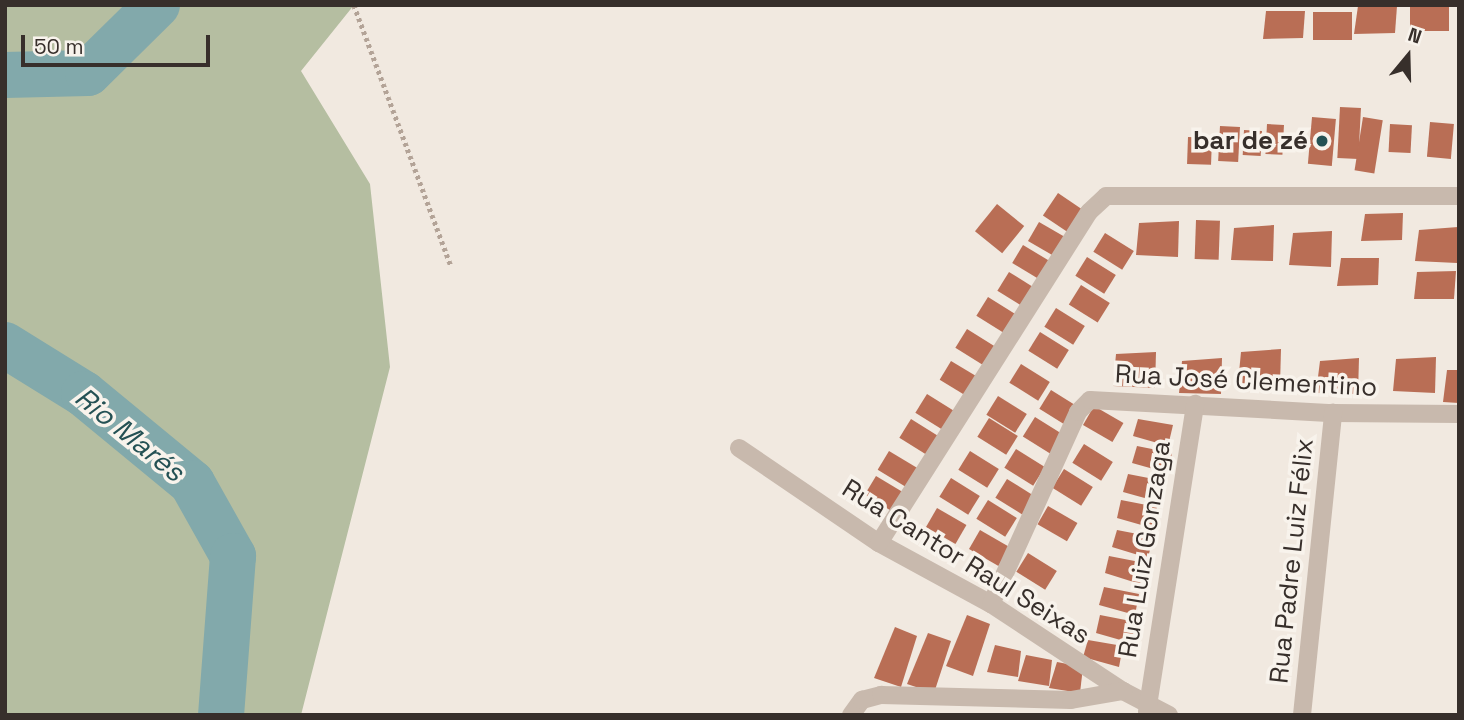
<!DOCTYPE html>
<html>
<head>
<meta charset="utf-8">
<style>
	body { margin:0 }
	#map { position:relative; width:1464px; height:720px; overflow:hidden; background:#f1e9e0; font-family:"Space Grotesk",sans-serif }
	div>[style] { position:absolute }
	.green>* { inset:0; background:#b5bea1 }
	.river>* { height:46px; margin:-23px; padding:0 23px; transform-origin:23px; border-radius:23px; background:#82a9ab }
	.building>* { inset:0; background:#b96e55; transform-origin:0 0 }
	.path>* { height:4.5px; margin-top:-2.25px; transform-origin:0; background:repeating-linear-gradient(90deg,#b3a397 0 3.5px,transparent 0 7px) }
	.street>* { height:18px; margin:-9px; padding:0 9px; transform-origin:9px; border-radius:9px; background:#c8b9ad }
	.dots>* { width:19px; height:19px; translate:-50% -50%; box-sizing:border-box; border:4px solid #f8f3ec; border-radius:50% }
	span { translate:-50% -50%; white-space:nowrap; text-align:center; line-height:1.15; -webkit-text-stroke:7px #f8f3ec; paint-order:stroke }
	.poi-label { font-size:26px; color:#372f2b; font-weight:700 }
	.right { translate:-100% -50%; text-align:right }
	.street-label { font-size:26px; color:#372f2b }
	.water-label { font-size:28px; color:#245154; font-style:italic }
	.frame { position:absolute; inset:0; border:7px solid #372f2b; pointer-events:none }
	.north { position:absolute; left:1373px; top:21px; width:70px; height:70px; -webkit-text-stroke:5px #f8f3ec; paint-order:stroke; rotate:19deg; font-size:19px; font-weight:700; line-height:28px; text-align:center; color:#372f2b }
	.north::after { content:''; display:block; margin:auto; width:24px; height:32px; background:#372f2b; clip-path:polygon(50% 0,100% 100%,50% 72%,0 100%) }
	.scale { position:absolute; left:21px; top:35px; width:189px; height:32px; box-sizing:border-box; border:4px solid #372f2b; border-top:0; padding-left:9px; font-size:21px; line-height:24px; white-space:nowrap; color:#372f2b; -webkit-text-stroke:5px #f8f3ec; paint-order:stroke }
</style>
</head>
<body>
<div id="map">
	<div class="green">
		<i style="clip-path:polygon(5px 5px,354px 5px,301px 71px,370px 184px,390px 367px,301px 715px,5px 715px)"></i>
	</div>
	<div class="river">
		<i style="left:5px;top:75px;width:83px;rotate:-1.4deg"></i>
		<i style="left:88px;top:73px;width:97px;rotate:-44.6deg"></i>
		<i style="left:5px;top:345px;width:93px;rotate:31.8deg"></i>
		<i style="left:84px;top:394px;width:140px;rotate:39.5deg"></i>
		<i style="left:192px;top:483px;width:84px;rotate:60.7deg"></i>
		<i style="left:233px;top:556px;width:159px;rotate:94.3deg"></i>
	</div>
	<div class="building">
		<i style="left:1410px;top:5px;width:39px;height:26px"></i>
		<i style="clip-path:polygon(1358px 6px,1397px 6px,1395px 33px,1354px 34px)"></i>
		<i style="clip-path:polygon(1266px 11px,1305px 11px,1303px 38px,1263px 39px)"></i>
		<i style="left:1313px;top:12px;width:39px;height:28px"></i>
		<i style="left:1340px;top:107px;width:21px;height:51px;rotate:3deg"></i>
		<i style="left:1312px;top:117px;width:24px;height:47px;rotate:5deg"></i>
		<i style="left:1363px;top:117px;width:20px;height:54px;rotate:9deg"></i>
		<i style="left:1430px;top:122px;width:24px;height:35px;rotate:5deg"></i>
		<i style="left:1267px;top:124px;width:17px;height:30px;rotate:3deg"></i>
		<i style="left:1390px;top:124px;width:22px;height:28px;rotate:3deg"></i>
		<i style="left:1220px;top:126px;width:20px;height:35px;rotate:3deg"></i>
		<i style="left:1244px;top:130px;width:18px;height:25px;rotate:3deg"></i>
		<i style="left:1188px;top:137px;width:24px;height:27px;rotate:2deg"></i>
		<i style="left:1058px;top:193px;width:32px;height:27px;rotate:34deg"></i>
		<i style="left:997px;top:204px;width:35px;height:35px;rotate:39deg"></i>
		<i style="clip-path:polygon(1403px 213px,1402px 240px,1361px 241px,1365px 214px)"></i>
		<i style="left:1196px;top:220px;width:24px;height:39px;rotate:2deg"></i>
		<i style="clip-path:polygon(1179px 221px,1178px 257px,1136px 255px,1139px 223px)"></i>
		<i style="left:1039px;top:222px;width:34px;height:22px;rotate:30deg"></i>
		<i style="clip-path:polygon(1274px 225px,1273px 261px,1231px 260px,1234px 228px)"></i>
		<i style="clip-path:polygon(1458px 227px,1457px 263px,1415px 261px,1419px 230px)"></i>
		<i style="clip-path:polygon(1332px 231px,1331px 267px,1289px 265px,1293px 233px)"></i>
		<i style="left:1105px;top:233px;width:34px;height:22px;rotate:32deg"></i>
		<i style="left:1023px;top:245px;width:31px;height:21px;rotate:31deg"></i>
		<i style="left:1087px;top:257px;width:34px;height:22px;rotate:32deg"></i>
		<i style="clip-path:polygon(1341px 258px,1379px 258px,1378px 285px,1337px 286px)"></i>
		<i style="clip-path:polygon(1456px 271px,1454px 299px,1414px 299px,1417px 272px)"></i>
		<i style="left:1009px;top:272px;width:34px;height:22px;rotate:32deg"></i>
		<i style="left:1081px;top:285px;width:34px;height:23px;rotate:32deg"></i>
		<i style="left:988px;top:297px;width:34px;height:22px;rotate:32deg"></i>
		<i style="left:1056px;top:308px;width:34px;height:22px;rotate:32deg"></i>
		<i style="left:967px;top:329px;width:34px;height:22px;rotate:32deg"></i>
		<i style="left:1040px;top:332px;width:34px;height:22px;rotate:32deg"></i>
		<i style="clip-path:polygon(1281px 349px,1280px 385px,1238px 383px,1241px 352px)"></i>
		<i style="clip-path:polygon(1156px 352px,1155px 388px,1113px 386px,1116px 354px)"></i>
		<i style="clip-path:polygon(1436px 357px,1435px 393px,1393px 391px,1396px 359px)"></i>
		<i style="clip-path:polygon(1222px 358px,1221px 394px,1179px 393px,1182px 361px)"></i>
		<i style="clip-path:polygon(1359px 358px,1358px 394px,1316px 393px,1320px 361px)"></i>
		<i style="left:951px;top:361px;width:35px;height:22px;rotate:31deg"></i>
		<i style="left:1021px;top:364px;width:34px;height:22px;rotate:32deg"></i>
		<i style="clip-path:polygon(1447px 370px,1459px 370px,1459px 403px,1443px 402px)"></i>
		<i style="left:1051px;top:390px;width:34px;height:22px;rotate:32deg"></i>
		<i style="left:927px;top:394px;width:34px;height:22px;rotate:32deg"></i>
		<i style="left:998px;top:396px;width:34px;height:22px;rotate:32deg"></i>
		<i style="left:1094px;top:406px;width:34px;height:22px;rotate:30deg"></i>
		<i style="left:1035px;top:417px;width:34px;height:23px;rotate:32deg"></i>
		<i style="left:989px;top:418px;width:34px;height:22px;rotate:32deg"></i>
		<i style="left:911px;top:419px;width:34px;height:22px;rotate:32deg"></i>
		<i style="clip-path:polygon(1138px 419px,1173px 425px,1168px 446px,1133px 436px)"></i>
		<i style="left:1084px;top:444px;width:34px;height:22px;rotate:32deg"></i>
		<i style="clip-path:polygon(1137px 446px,1172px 453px,1168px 473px,1132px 463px)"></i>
		<i style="left:1016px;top:449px;width:34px;height:22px;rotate:32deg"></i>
		<i style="left:889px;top:451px;width:35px;height:22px;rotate:31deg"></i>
		<i style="left:970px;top:451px;width:34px;height:22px;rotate:32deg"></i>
		<i style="left:1064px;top:469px;width:34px;height:22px;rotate:32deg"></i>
		<i style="clip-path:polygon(1128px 474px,1164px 481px,1159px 502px,1123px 492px)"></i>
		<i style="left:876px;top:476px;width:35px;height:22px;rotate:31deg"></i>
		<i style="left:951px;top:478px;width:34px;height:22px;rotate:32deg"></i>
		<i style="left:1007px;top:479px;width:34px;height:22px;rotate:32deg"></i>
		<i style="left:988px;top:500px;width:34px;height:22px;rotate:32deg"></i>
		<i style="clip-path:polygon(1121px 500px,1157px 507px,1152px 528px,1117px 518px)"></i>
		<i style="left:1048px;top:506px;width:34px;height:21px;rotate:30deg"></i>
		<i style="left:937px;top:508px;width:34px;height:22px;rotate:30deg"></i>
		<i style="left:980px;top:530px;width:34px;height:22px;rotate:30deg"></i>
		<i style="clip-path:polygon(1117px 530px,1153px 537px,1148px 558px,1112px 547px)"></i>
		<i style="left:1028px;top:553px;width:34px;height:22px;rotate:32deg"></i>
		<i style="clip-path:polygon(1109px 556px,1145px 563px,1140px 584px,1105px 573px)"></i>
		<i style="clip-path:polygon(1104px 587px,1139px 594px,1135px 615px,1099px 605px)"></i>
		<i style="clip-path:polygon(967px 615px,990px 624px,973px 676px,946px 666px)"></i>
		<i style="clip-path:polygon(1100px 615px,1136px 622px,1131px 643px,1096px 633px)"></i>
		<i style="clip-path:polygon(895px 627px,917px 636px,901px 687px,874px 678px)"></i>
		<i style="clip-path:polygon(928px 633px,951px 641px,934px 693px,907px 684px)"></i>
		<i style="clip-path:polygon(1088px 640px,1123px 646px,1119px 667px,1083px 657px)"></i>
		<i style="clip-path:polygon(995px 645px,1021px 651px,1018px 677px,987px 672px)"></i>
		<i style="clip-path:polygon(1026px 655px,1052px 660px,1049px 686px,1018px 681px)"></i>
		<i style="clip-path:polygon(1057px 662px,1083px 667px,1080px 693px,1049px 688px)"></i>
	</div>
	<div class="path">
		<i style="left:354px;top:5px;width:278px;rotate:69.6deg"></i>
	</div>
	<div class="street">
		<i style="left:739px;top:448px;width:169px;rotate:34.2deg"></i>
		<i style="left:879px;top:543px;width:128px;rotate:28.6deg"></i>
		<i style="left:991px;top:604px;width:158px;rotate:33.4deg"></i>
		<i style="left:1123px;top:691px;width:52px;rotate:27.6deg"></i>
		<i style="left:879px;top:543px;width:392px;rotate:-57.6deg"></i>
		<i style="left:1089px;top:212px;width:23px;rotate:-43deg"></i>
		<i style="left:1106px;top:196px;width:353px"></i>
		<i style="left:991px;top:604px;width:211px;rotate:-65.6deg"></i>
		<i style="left:1078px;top:412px;width:17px;rotate:-45deg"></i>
		<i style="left:1090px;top:400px;width:243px;rotate:3.1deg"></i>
		<i style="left:1333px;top:413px;width:126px;rotate:0.5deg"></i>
		<i style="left:1147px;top:712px;width:312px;rotate:-81.1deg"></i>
		<i style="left:851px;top:715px;width:19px;rotate:-54deg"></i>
		<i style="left:862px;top:700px;width:20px;rotate:-15deg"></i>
		<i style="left:881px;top:695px;width:190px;rotate:1.5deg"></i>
		<i style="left:1071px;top:700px;width:53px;rotate:-9.8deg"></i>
		<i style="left:1302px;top:715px;width:304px;rotate:-84.1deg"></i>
	</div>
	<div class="dots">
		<i style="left:1322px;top:141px;background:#245154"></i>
	</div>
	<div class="poi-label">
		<span class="right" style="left:1308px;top:141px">bar de zé</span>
	</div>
	<div class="street-label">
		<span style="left:1246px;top:381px;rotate:3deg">Rua José Clementino</span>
		<span style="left:1145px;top:549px;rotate:-81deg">Rua Luiz Gonzaga</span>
		<span style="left:1292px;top:561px;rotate:-84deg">Rua Padre Luiz Félix</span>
		<span style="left:966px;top:562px;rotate:32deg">Rua Cantor Raul Seixas</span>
	</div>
	<div class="water-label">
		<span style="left:130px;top:434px;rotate:39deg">Rio Marés</span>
	</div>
	<div class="frame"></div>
	<div class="north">N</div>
	<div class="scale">50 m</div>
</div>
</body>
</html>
